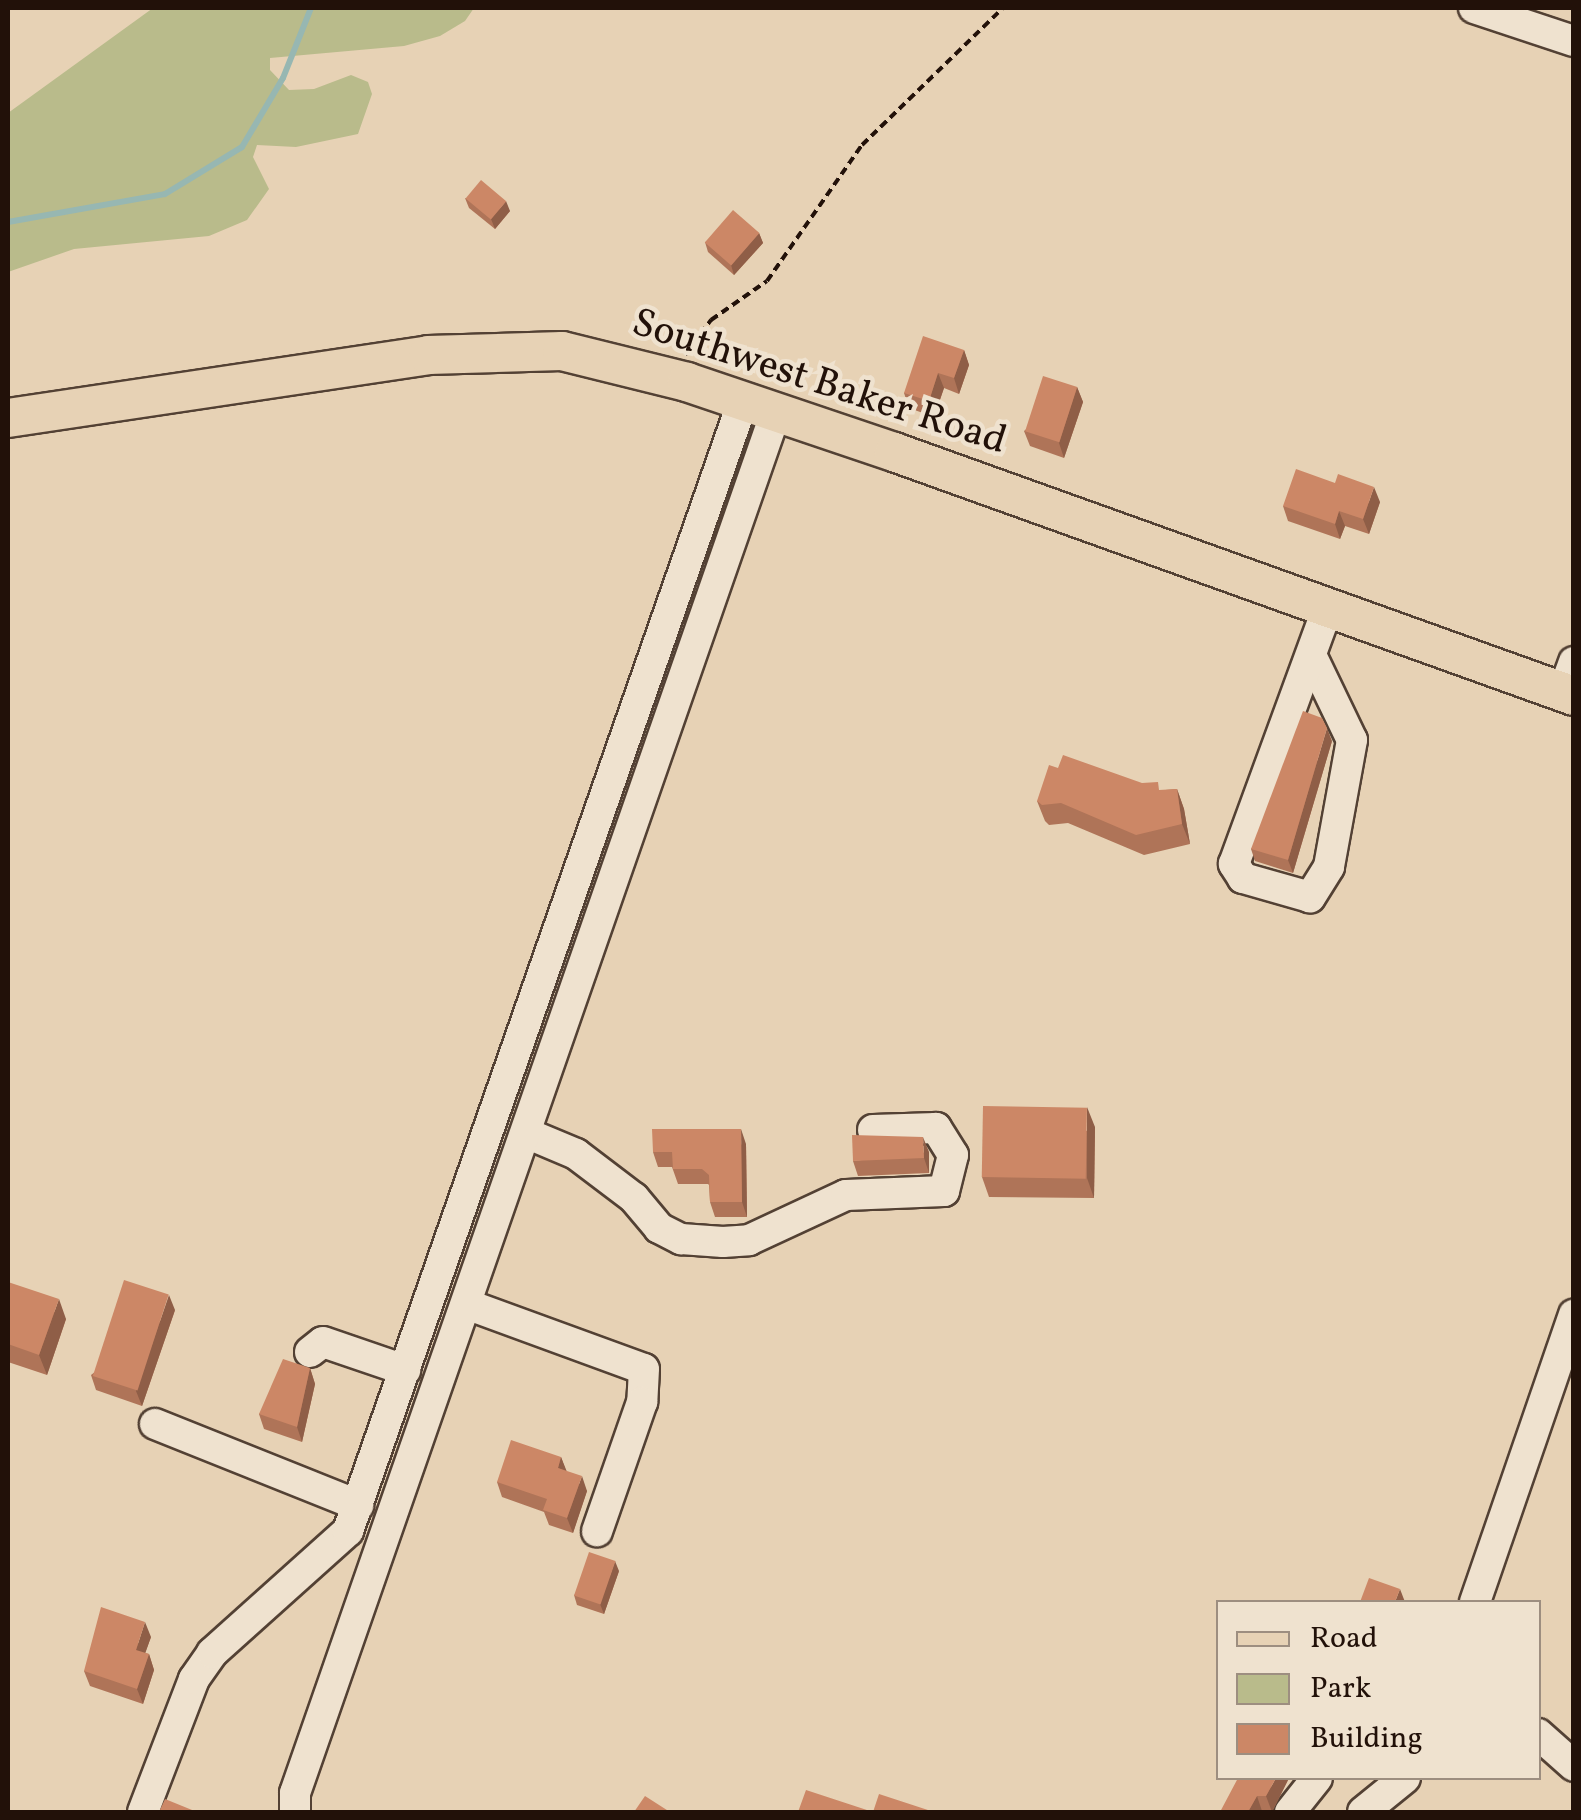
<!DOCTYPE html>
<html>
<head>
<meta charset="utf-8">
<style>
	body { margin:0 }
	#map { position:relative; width:1581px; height:1820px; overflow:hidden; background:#e7d2b5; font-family:Vollkorn,serif }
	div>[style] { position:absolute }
	.green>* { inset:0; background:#b9bb8b }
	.stream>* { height:6px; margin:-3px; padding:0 3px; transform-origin:3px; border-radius:3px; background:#97b7b2 }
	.path>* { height:4px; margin-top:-2px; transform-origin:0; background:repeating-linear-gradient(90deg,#221109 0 8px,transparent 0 13px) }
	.roads { filter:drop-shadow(2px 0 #534134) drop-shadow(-2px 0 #534134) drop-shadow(0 2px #534134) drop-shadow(0 -2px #534134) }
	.minor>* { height:30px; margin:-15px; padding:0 15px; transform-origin:15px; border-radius:15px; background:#efe2cf }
	.major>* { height:38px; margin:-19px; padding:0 19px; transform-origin:19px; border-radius:19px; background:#e7d2b5 }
	.wall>* { inset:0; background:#af7458 }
	.shaded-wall>* { inset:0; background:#8f5e47 }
	.building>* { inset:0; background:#cc8766; transform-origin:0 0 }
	span { translate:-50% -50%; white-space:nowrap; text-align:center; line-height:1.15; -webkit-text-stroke:9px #efe2cf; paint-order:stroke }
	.street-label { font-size:40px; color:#221109 }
	.frame { position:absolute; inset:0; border:10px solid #221109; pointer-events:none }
	.legend { position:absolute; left:1216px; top:1600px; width:325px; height:180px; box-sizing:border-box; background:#efe2cf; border:2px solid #9d8e80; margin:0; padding:12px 18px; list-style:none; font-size:30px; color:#221109 }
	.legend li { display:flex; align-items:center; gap:20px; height:50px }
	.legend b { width:50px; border:2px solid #9d8e80 }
</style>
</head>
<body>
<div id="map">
	<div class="green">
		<i style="clip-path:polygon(153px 8px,474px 8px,465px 21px,440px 36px,404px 46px,270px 58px,270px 70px,289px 90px,314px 89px,351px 75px,368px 82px,372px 94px,358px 134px,296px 147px,257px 145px,253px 157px,269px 189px,247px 220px,209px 236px,74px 249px,8px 272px,8px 113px)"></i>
	</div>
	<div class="stream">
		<i style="left:8px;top:222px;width:159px;rotate:-10.1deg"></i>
		<i style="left:165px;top:194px;width:90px;rotate:-31.4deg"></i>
		<i style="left:242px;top:147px;width:80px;rotate:-59.3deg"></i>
		<i style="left:283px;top:78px;width:75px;rotate:-68.2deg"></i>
	</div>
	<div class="path">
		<i style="left:685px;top:355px;width:44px;rotate:-53.4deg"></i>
		<i style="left:711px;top:320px;width:68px;rotate:-34.9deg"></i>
		<i style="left:767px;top:281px;width:166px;rotate:-55.1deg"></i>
		<i style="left:862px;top:145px;width:197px;rotate:-44.2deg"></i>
	</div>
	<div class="roads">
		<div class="minor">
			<i style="left:1474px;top:8px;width:105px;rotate:18.3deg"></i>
			<i style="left:1312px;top:657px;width:92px;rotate:64.3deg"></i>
			<i style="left:1352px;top:740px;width:129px;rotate:100.3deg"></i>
			<i style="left:1329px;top:867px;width:36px;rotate:122deg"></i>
			<i style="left:1310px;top:897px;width:70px;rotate:-164.2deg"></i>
			<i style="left:1243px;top:878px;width:17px;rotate:-123deg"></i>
			<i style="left:1234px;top:864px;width:274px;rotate:-69.9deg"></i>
			<i style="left:1563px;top:692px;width:32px;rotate:-70deg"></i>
			<i style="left:526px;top:1133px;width:54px;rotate:22.8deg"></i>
			<i style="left:576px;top:1154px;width:73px;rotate:37.2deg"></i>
			<i style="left:634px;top:1198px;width:39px;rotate:50deg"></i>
			<i style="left:659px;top:1228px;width:25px;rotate:27deg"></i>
			<i style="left:681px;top:1239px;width:42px;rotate:4.1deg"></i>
			<i style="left:723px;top:1242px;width:26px;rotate:-4deg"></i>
			<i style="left:749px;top:1240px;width:107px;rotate:-24.9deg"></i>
			<i style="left:846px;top:1195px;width:98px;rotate:-2.3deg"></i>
			<i style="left:944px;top:1191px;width:37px;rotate:-76deg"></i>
			<i style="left:953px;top:1155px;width:32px;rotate:-122deg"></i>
			<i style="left:936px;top:1128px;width:63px;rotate:178.2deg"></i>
			<i style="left:466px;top:1304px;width:189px;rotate:20.1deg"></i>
			<i style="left:644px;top:1369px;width:33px;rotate:93deg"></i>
			<i style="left:642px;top:1402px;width:137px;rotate:109.2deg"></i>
			<i style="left:310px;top:1352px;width:16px;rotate:-38deg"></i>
			<i style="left:323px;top:1342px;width:87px;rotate:18.9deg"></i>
			<i style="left:155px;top:1424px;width:219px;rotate:21.8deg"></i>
			<i style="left:1475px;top:1602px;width:304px;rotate:-71deg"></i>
			<i style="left:1538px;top:1734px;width:48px;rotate:41.6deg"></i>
			<i style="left:143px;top:1812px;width:142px;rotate:-69deg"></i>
			<i style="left:194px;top:1679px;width:32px;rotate:-55deg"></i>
			<i style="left:212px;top:1653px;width:183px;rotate:-41.9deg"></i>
			<i style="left:348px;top:1531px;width:1197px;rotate:-70.73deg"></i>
			<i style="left:295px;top:1812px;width:19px;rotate:-90deg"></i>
			<i style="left:295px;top:1793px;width:1462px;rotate:-70.8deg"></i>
			<i style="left:1290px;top:1812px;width:43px;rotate:-51.5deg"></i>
			<i style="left:1363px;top:1812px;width:54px;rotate:-39deg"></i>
		</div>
		<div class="major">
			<i style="left:8px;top:418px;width:425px;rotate:-8.5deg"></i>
			<i style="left:428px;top:355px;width:134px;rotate:-1.7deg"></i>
			<i style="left:562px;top:351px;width:129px;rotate:13.9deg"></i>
			<i style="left:687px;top:382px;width:219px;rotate:18.7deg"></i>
			<i style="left:894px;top:452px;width:722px;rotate:19.74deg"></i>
		</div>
	</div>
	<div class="wall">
		<i style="clip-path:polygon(465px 198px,510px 211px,495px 229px,469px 208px)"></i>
		<i style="clip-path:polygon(759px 233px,763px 243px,734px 275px,708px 252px,705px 242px)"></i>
		<i style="clip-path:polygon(964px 350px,969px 365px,959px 394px,944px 388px,934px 417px,909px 408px,904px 393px)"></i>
		<i style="clip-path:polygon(1077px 387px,1083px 402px,1064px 458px,1030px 446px,1024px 431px)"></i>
		<i style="clip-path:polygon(1380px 502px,1369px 534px,1345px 526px,1340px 539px,1288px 521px,1283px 506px)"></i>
		<i style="clip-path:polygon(1332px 741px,1293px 873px,1255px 861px,1251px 849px)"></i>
		<i style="clip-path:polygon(1177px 789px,1184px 809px,1190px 844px,1144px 855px,1068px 823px,1049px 825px,1045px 821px,1037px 801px)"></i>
		<i style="clip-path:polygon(1095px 1127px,1094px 1198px,989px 1197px,982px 1177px)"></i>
		<i style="clip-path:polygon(746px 1144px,747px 1217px,715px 1217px,710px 1202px,709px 1185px,708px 1184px,678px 1184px,672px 1167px,658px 1167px,653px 1152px)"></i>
		<i style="clip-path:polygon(929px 1152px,929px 1173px,858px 1176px,853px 1161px)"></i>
		<i style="clip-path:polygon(8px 1282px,66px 1319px,47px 1375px,8px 1362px)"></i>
		<i style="clip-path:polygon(175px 1310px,142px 1406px,96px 1390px,91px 1375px)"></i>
		<i style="clip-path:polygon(310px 1368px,315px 1384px,302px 1442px,264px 1429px,259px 1414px)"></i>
		<i style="clip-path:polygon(561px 1457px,566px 1471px,587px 1491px,573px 1533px,549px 1525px,544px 1512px,502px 1497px,497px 1482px)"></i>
		<i style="clip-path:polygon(619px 1571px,604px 1614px,577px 1605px,574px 1595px)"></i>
		<i style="clip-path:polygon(151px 1637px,145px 1653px,149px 1654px,154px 1670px,143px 1704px,90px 1686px,84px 1671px)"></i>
		<i style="clip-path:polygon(1289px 1778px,1272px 1812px,1220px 1812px)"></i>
	</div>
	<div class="shaded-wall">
		<i style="clip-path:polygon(506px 201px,510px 211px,495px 229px,491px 219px)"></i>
		<i style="clip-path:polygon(759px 233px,763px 243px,734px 275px,731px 265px)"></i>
		<i style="clip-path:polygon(964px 350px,969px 365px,959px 394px,954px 378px)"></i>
		<i style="clip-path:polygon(938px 373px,944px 388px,934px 417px,929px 401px)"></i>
		<i style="clip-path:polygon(1077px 387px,1083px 402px,1064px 458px,1059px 443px)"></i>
		<i style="clip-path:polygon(1374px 487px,1380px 502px,1369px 534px,1363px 519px)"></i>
		<i style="clip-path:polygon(1339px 511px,1345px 526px,1340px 539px,1335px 524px)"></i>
		<i style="clip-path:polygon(1327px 728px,1332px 741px,1293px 873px,1288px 860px)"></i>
		<i style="clip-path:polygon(1177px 789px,1184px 809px,1190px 844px,1182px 824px)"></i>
		<i style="clip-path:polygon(1087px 1107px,1095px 1127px,1094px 1198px,1087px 1178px)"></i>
		<i style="clip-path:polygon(741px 1129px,746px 1144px,747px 1217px,742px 1202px)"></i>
		<i style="clip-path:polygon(923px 1137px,929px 1152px,929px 1173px,924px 1158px)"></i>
		<i style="clip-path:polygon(169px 1295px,175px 1310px,142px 1406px,136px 1391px)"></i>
		<i style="clip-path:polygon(59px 1299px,66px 1319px,47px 1375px,39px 1355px)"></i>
		<i style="clip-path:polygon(310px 1368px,315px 1384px,302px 1442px,297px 1427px)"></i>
		<i style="clip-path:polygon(561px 1457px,567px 1472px,558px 1468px)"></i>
		<i style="clip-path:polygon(582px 1476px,587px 1491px,573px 1533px,567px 1518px)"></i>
		<i style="clip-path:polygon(615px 1561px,619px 1571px,604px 1614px,600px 1604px)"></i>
		<i style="clip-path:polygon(1400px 1589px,1405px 1602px,1395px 1602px)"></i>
		<i style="clip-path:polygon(145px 1622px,151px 1637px,141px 1665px,136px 1650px)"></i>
		<i style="clip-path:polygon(149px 1654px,154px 1670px,143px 1704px,137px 1689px)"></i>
		<i style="clip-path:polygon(1276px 1778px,1289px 1778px,1272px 1812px,1266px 1796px)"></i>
		<i style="clip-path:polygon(1257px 1796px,1262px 1811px,1261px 1812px,1248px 1812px)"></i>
	</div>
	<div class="building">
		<i style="left:481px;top:180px;width:33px;height:24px;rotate:40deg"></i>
		<i style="left:733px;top:210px;width:35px;height:43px;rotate:41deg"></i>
		<i style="clip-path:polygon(923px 336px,964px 350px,954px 378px,938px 373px,929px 401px,904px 393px)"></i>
		<i style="left:1043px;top:376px;width:36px;height:58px;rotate:18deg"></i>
		<i style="clip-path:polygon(1296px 469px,1335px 483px,1338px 474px,1374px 487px,1363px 519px,1339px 511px,1335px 524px,1283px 506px)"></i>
		<i style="clip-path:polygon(1303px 711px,1322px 718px,1327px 728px,1288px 860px,1251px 849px)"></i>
		<i style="clip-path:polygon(1063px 755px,1142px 783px,1158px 782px,1159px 790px,1177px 789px,1182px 824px,1136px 835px,1061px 803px,1042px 805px,1037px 801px,1049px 765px,1058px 768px)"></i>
		<i style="left:983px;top:1106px;width:104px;height:71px;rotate:1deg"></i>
		<i style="clip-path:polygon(652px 1129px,741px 1129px,742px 1202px,710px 1202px,709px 1175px,702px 1169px,673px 1169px,672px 1152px,653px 1152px)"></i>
		<i style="clip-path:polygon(852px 1135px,923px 1137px,924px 1158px,853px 1161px)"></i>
		<i style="left:124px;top:1280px;width:47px;height:101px;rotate:18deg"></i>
		<i style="clip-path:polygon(8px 1282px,59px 1299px,39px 1355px,8px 1344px)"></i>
		<i style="clip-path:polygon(283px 1359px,310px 1368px,297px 1427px,259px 1414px)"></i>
		<i style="clip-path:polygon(511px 1440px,561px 1457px,558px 1468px,582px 1476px,567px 1518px,543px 1510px,547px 1499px,497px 1482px)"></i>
		<i style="left:589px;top:1552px;width:28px;height:46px;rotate:19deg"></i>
		<i style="clip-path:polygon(1369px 1578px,1400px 1589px,1395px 1602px,1360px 1602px)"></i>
		<i style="clip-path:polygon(101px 1607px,145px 1622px,136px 1650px,149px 1654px,137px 1689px,84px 1671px)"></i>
		<i style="clip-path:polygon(1238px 1778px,1276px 1778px,1266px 1796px,1257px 1796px,1248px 1812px,1220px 1812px)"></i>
		<i style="clip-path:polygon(806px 1790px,873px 1812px,879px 1794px,934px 1812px,798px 1812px)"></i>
		<i style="clip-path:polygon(645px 1796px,670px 1812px,634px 1812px)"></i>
		<i style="clip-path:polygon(165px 1799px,197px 1812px,159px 1812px)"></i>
	</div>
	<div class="street-label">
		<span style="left:819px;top:383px;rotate:18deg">Southwest Baker Road</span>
	</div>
	<div class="frame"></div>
	<ul class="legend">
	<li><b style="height:12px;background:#e7d2b5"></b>Road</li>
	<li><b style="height:28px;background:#b9bb8b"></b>Park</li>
	<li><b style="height:28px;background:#cc8766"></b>Building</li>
	</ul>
</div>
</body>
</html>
